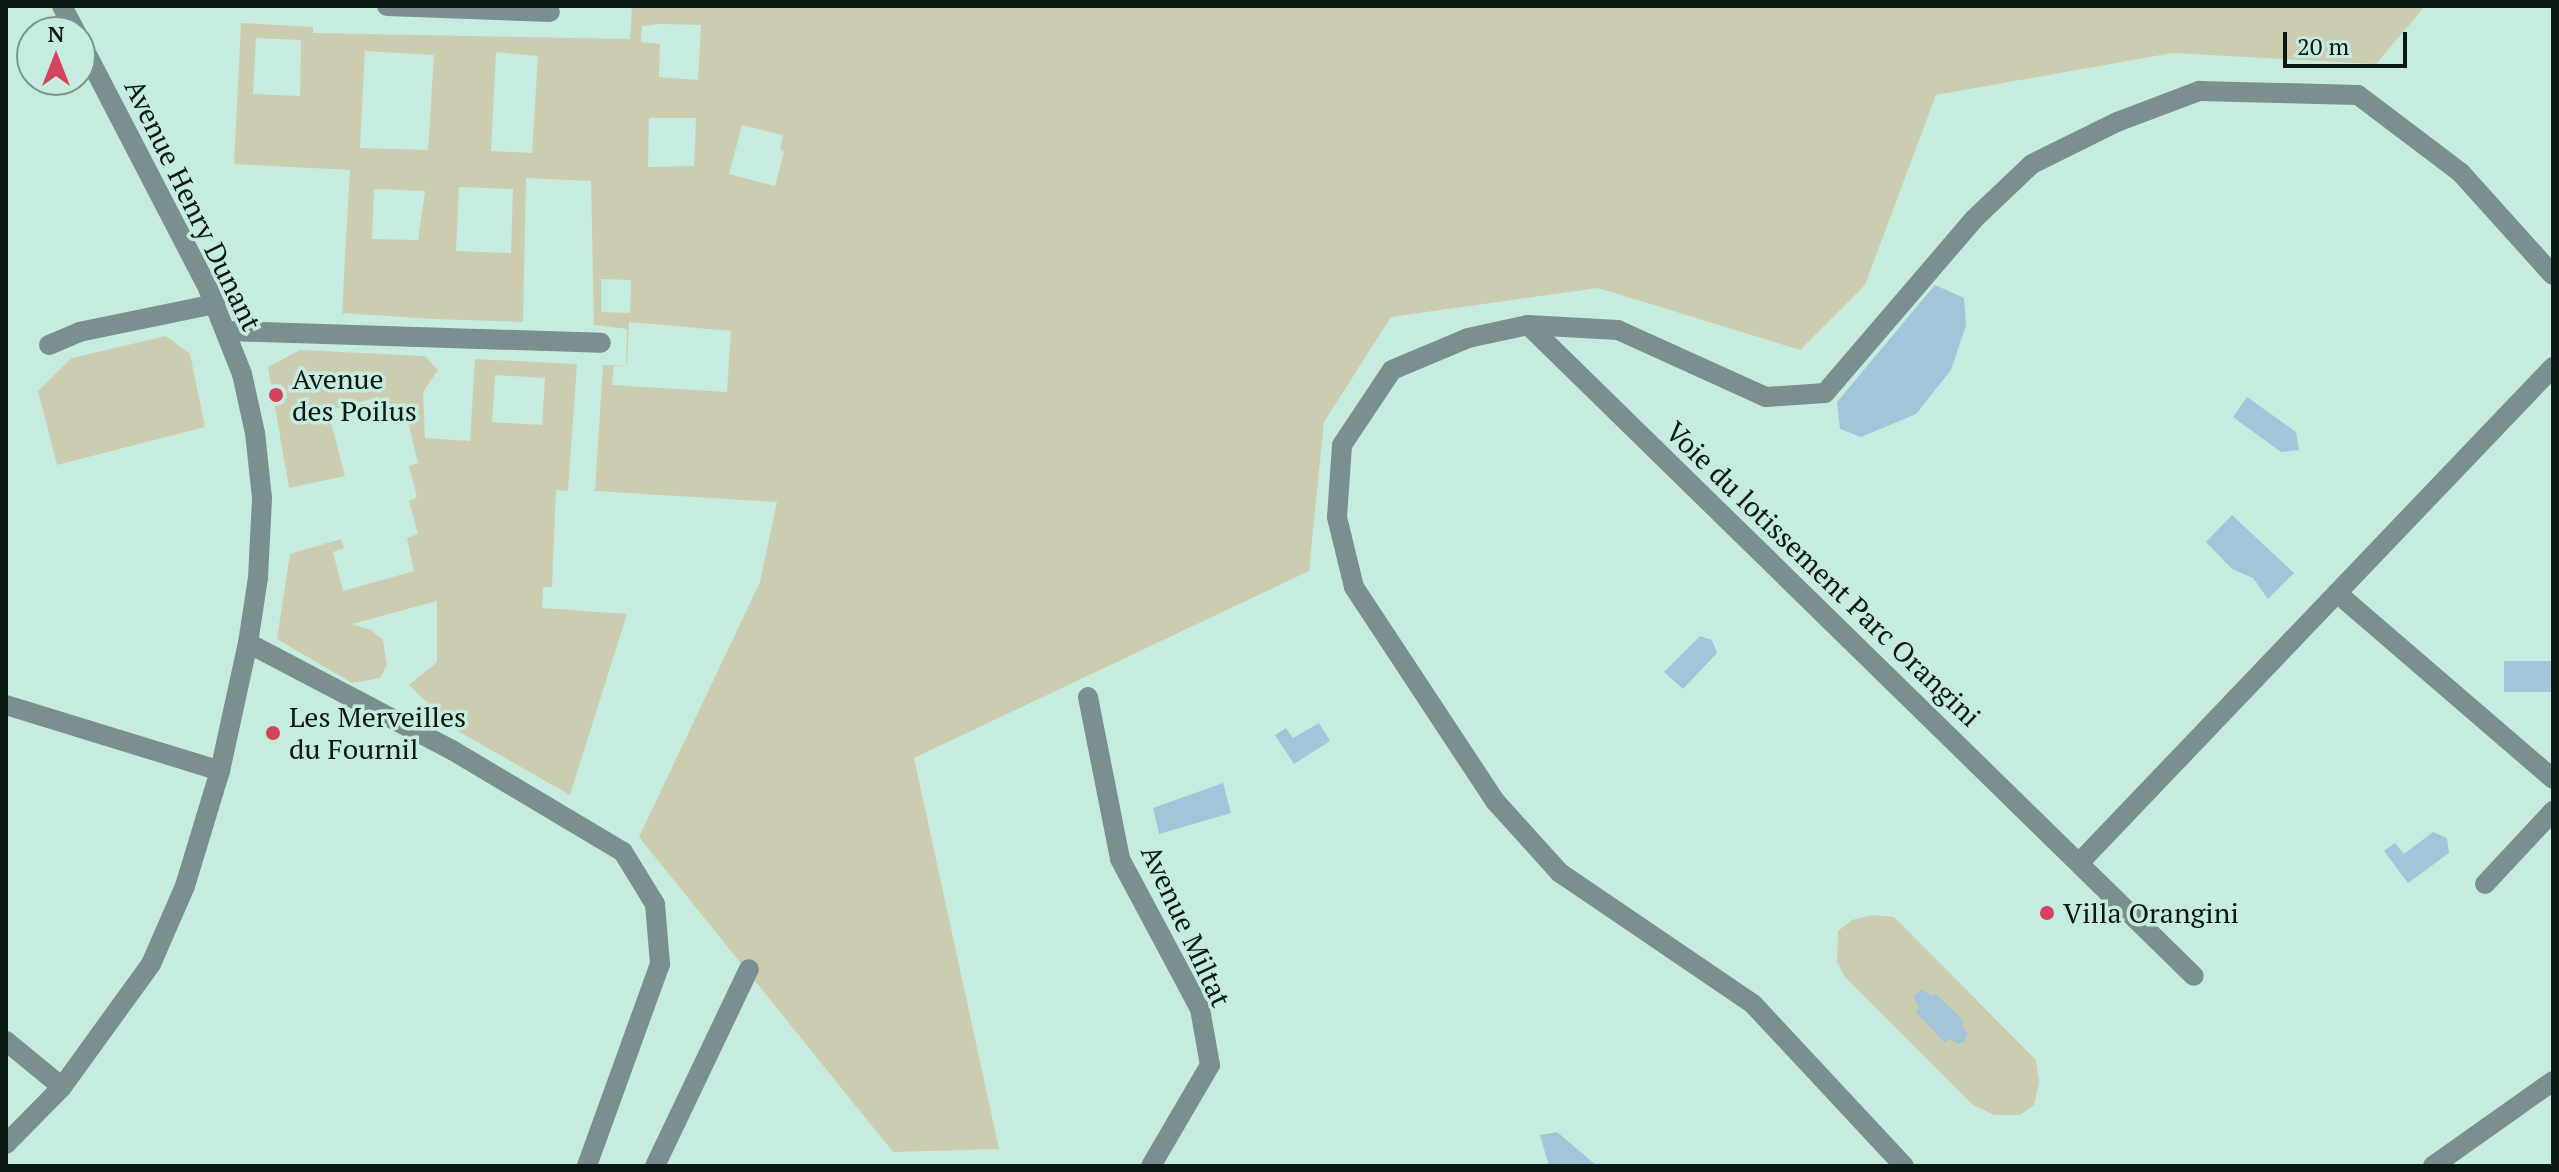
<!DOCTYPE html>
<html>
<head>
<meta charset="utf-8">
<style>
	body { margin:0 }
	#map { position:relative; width:2559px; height:1172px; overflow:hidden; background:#c6ecdf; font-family:"PT Serif",serif }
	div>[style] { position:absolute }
	.green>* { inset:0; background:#cccdb0 }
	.water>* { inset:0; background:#a2c5da; transform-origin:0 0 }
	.minor>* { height:20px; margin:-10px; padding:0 10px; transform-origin:10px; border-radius:10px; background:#7c8f90 }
	.dots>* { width:22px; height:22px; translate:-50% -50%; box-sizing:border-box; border:4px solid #c6ecdf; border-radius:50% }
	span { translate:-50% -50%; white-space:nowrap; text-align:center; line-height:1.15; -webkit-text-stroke:7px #c6ecdf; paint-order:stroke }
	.street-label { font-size:28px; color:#0a1814 }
	.poi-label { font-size:28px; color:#0a1814 }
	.left { translate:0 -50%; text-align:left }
	.frame { position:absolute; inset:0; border:8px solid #0a1814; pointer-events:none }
	.north { position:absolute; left:16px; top:16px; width:80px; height:80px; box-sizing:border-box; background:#c6ecdf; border:2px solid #7b978e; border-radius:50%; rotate:0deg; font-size:22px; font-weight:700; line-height:32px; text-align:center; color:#0a1814 }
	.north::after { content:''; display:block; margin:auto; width:28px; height:36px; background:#d3435d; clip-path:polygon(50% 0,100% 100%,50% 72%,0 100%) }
	.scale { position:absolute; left:2283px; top:32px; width:124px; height:36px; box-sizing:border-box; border:4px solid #0a1814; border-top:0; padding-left:10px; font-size:24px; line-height:28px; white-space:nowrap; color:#0a1814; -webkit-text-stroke:6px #c6ecdf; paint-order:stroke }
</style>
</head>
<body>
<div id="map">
	<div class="green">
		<i style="clip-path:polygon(evenodd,632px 6px,2425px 6px,2376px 64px,2172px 53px,1936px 95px,1865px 285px,1800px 350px,1598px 288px,1391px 317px,1324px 422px,1309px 571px,914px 758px,999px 1149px,893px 1152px,639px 837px,760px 582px,777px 502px,595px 491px,603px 365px,626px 365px,627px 329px,594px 325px,591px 181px,526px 178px,523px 322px,433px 319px,342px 313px,350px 170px,234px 164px,241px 23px,313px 27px,313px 33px,630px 39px,632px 6px,660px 24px,701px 25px,698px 80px,659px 77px,660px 44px,641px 42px,642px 26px,660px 24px,632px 6px,256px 38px,301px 40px,300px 96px,253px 94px,256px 38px,632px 6px,365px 51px,434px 55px,428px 150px,360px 148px,365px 51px,632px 6px,496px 52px,538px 56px,532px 153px,491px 151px,496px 52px,632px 6px,649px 118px,696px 118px,694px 166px,648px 167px,649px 118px,632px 6px,742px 125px,783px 135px,780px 149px,784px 152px,775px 186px,729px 174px,742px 125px,632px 6px,459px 187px,513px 189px,511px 253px,456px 251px,459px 187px,632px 6px,374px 189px,425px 191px,418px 240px,372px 239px,374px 189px,632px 6px,601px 279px,631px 280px,630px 313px,601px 312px,601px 279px,632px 6px,629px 322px,731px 331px,727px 392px,612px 385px,614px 366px,627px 365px,629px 322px)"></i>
		<i style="clip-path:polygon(166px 336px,190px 354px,205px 427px,57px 465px,38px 391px,72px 358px)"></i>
		<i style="clip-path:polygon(evenodd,300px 350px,425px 356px,438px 370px,423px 392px,425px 438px,470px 441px,475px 359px,577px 364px,568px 491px,556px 490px,552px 587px,543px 587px,542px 608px,627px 614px,570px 795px,456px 730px,409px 685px,437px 662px,437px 601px,352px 624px,371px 630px,383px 640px,387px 665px,380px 678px,352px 683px,277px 639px,290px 554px,341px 539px,344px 548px,333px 552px,343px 591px,414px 571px,407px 538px,418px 534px,409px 501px,417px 497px,409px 466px,418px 463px,405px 410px,384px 415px,378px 397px,328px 411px,345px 476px,289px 488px,268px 367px,300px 350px,495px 375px,545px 378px,542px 425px,492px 422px,495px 375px)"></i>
		<i style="clip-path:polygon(1873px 915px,1894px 917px,2036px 1060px,2039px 1083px,2034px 1105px,2020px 1115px,1994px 1115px,1973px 1105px,1845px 977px,1837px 962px,1838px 931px,1852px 920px)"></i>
	</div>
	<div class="water">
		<i style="clip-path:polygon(1935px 285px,1964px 298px,1966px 325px,1951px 370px,1916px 414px,1861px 437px,1840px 429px,1837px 402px)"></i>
		<i style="clip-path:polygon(2247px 397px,2296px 432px,2299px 450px,2281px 452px,2233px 417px)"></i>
		<i style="clip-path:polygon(2232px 515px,2294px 573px,2268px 599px,2253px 578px,2232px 569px,2206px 542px)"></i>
		<i style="clip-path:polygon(1700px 636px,1712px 640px,1717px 653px,1683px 689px,1664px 672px)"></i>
		<i style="left:2553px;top:661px;width:31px;height:49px;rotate:90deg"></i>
		<i style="clip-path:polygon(1319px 723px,1330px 741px,1294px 764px,1275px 735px,1286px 728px,1293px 738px)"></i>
		<i style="clip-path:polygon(1223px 783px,1231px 813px,1159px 834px,1153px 808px)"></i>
		<i style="clip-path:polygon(2433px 832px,2447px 838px,2449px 853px,2408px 883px,2384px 851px,2395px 843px,2404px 854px)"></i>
		<i style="clip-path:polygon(1922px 989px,1931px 996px,1935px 993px,1965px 1022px,1962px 1025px,1967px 1033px,1964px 1042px,1958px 1044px,1949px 1039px,1945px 1043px,1915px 1011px,1919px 1008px,1913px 996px)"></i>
		<i style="clip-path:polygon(1557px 1132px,1596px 1165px,1596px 1166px,1549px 1166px,1540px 1135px)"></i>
	</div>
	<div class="minor">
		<i style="left:62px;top:6px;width:30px;rotate:62deg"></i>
		<i style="left:387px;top:6px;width:163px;rotate:2.1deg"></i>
		<i style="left:1528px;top:325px;width:931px;rotate:44.35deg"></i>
		<i style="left:227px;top:331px;width:374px;rotate:1.8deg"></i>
		<i style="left:49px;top:345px;width:33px;rotate:-23deg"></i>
		<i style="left:79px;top:332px;width:139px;rotate:-11.6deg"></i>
		<i style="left:2337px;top:593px;width:285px;rotate:40.7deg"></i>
		<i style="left:248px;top:643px;width:230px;rotate:27.7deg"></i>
		<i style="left:452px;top:750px;width:199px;rotate:30.8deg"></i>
		<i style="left:623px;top:852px;width:61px;rotate:58.4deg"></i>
		<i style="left:655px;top:904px;width:60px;rotate:85.2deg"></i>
		<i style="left:660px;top:964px;width:215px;rotate:109.9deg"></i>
		<i style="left:1088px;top:697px;width:165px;rotate:78.8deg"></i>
		<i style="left:1120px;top:859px;width:170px;rotate:61.9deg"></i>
		<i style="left:1200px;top:1009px;width:57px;rotate:79.9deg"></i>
		<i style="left:1210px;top:1065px;width:117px;rotate:120.3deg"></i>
		<i style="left:6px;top:705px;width:224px;rotate:17.1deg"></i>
		<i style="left:2079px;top:863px;width:686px;rotate:-46.3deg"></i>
		<i style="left:2485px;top:884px;width:100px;rotate:-47deg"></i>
		<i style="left:6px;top:1041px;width:72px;rotate:39.4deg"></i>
		<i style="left:6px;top:1144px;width:80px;rotate:-45.5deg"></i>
		<i style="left:62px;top:1087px;width:152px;rotate:-54.1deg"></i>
		<i style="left:151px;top:964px;width:85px;rotate:-66.4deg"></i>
		<i style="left:185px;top:886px;width:120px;rotate:-73.1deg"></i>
		<i style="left:220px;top:771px;width:131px;rotate:-77.7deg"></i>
		<i style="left:248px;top:643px;width:66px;rotate:-81.3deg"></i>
		<i style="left:258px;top:578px;width:80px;rotate:-87.1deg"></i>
		<i style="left:262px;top:498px;width:65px;rotate:-96.1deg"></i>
		<i style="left:255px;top:433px;width:60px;rotate:-102.4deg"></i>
		<i style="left:242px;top:374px;width:92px;rotate:-111.6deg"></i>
		<i style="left:208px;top:288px;width:278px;rotate:-117.4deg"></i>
		<i style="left:655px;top:1166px;width:218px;rotate:-64.5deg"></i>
		<i style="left:1904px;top:1166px;width:221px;rotate:-133deg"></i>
		<i style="left:1753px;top:1004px;width:233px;rotate:-145.8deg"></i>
		<i style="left:1560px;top:873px;width:97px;rotate:-132.1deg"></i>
		<i style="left:1495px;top:801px;width:256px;rotate:-123.4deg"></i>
		<i style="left:1354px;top:587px;width:72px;rotate:-103.7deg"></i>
		<i style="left:1337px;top:517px;width:72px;rotate:-86deg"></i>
		<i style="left:1342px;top:445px;width:90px;rotate:-56.3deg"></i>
		<i style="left:1392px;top:370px;width:82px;rotate:-22.8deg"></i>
		<i style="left:1468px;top:338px;width:61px;rotate:-12.2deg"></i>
		<i style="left:1528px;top:325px;width:90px;rotate:3.2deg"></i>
		<i style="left:1618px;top:330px;width:162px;rotate:24.4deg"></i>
		<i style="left:1766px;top:397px;width:59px;rotate:-3.9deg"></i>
		<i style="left:1825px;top:393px;width:229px;rotate:-49.4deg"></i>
		<i style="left:1974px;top:219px;width:80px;rotate:-43.5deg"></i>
		<i style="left:2032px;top:164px;width:95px;rotate:-26.3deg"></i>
		<i style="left:2117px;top:122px;width:88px;rotate:-20.7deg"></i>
		<i style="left:2199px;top:91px;width:159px;rotate:1.4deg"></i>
		<i style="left:2358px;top:95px;width:129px;rotate:37.1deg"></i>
		<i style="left:2461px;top:173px;width:137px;rotate:48deg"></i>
		<i style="left:2433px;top:1166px;width:147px;rotate:-35.3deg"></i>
	</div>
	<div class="dots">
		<i style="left:276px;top:395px;background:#d3435d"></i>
		<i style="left:273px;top:733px;background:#d3435d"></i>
		<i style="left:2047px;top:913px;background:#d3435d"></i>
	</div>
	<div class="street-label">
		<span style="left:193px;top:205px;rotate:64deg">Avenue Henry Dunant</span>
		<span style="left:1823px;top:574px;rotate:44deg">Voie du lotissement Parc Orangini</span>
		<span style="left:1186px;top:926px;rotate:65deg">Avenue Miltat</span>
	</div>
	<div class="poi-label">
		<span class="left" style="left:292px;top:395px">Avenue<br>des Poilus</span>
		<span class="left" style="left:289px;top:733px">Les Merveilles<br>du Fournil</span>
		<span class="left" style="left:2063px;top:913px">Villa Orangini</span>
	</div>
	<div class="frame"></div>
	<div class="north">N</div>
	<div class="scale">20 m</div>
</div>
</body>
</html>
